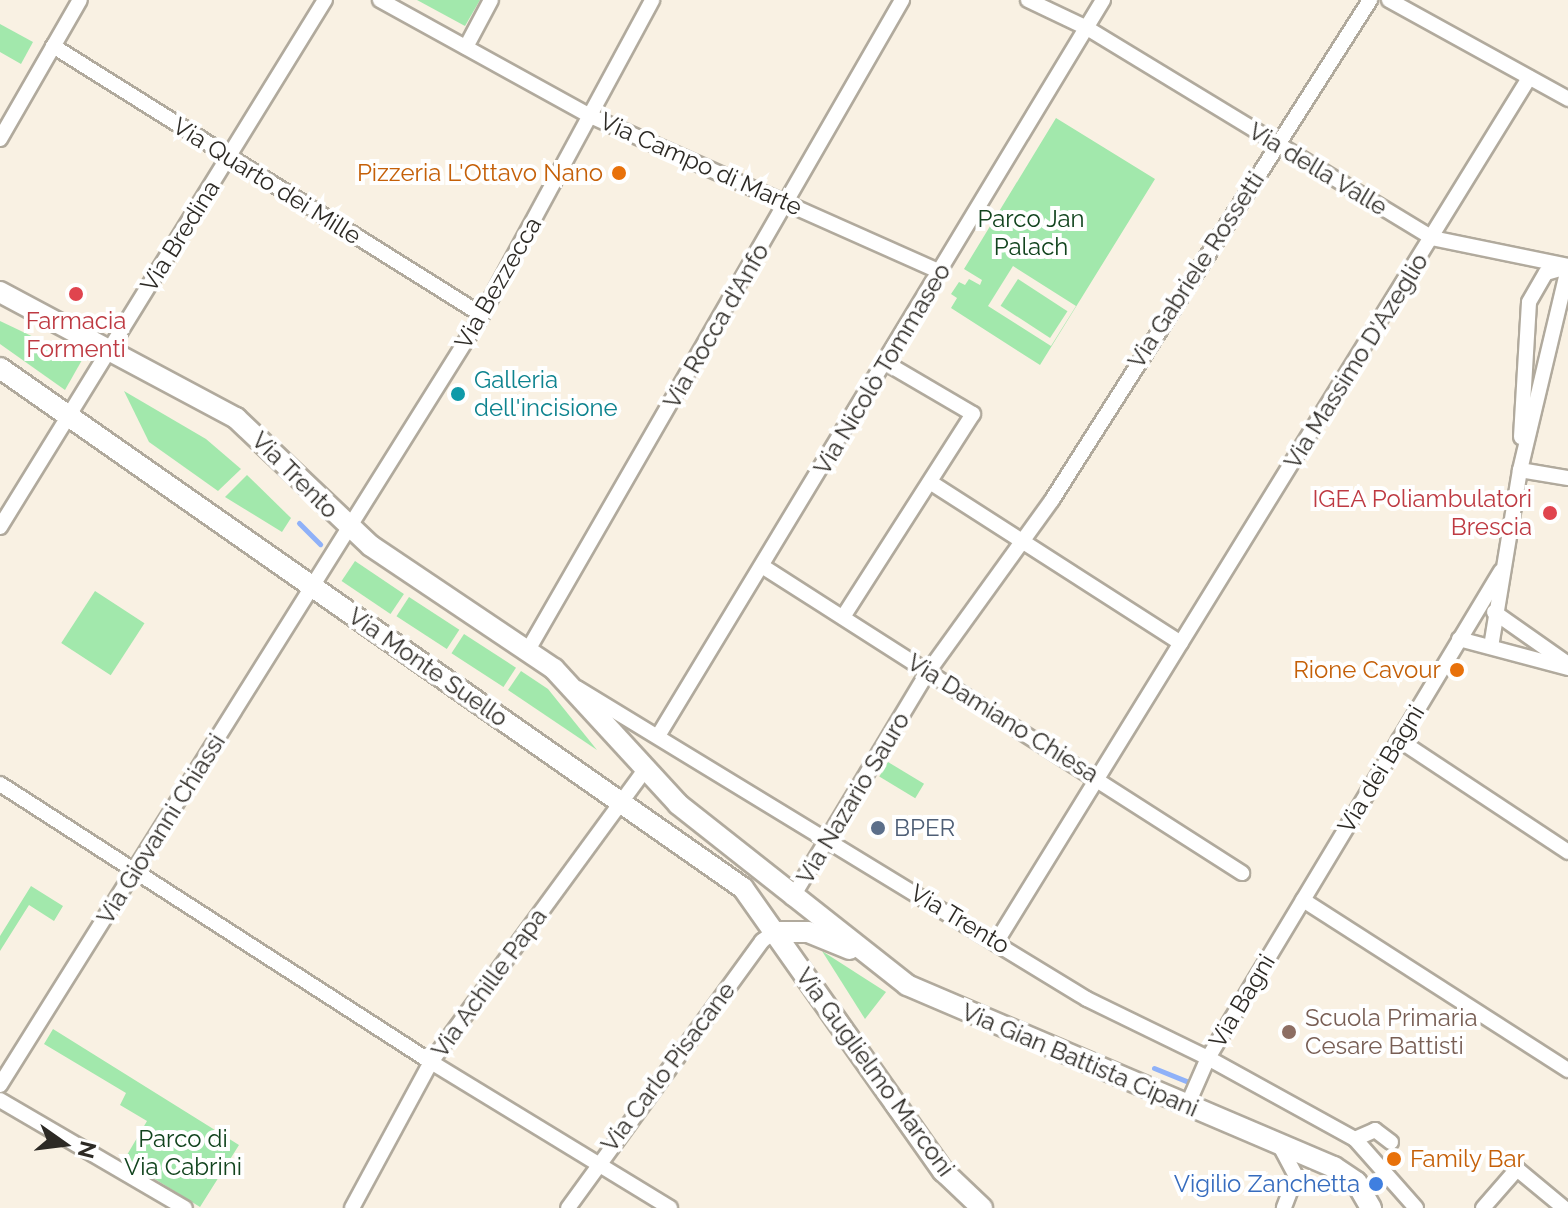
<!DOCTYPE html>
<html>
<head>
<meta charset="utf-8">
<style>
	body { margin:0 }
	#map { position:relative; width:1568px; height:1208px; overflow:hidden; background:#f9f1e3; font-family:Raleway,sans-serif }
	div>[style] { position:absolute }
	.green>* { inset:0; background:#a2e8ac; transform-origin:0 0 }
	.stream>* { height:5px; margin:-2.5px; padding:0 2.5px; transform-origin:2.5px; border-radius:2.5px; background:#8fb1f8 }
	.roads { filter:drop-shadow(2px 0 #b1aa9d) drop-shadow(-2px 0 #b1aa9d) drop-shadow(0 2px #b1aa9d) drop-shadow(0 -2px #b1aa9d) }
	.street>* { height:14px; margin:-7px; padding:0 7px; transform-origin:7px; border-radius:7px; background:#fff }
	.secondary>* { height:20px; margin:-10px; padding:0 10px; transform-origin:10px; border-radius:10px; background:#fff }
	.dots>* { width:22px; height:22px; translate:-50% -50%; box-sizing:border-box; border:4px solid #fff; border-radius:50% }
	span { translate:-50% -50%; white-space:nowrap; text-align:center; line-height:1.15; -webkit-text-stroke:8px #fff; paint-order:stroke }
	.street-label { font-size:24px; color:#2d2a25 }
	.food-label { font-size:24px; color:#c56008 }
	.right { translate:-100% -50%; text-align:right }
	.left { translate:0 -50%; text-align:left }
	.park-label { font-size:24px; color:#12441e }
	.health-label { font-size:24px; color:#be3a42 }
	.culture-label { font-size:24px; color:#0d838f }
	.service-label { font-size:24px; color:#4e5e75 }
	.education-label { font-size:24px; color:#785e54 }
	.shop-label { font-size:24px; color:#366cbe }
	.north { position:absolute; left:24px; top:1104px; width:80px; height:80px; -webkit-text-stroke:6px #fff; paint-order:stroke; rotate:104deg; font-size:22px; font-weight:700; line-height:32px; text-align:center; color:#2d2a25 }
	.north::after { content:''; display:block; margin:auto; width:28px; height:36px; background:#2d2a25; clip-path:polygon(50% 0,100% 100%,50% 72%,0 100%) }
</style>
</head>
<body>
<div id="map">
	<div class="green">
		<i style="clip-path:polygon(417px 0,480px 0,465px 26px)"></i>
		<i style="clip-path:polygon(0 24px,33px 42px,21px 64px,0 52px)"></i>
		<i style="clip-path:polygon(evenodd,1056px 118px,1155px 179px,1040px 365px,951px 308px,957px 298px,951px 294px,959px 282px,965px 285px,969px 279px,980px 285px,982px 280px,964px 269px,1056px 118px,1013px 266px,1076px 306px,1051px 346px,988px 306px,1013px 266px)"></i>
		<i style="left:1018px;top:279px;width:59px;height:32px;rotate:33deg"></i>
		<i style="clip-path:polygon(0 321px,82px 360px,65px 390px,0 344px)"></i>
		<i style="clip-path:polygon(124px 391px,206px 439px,241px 469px,218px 491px,149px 442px)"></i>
		<i style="clip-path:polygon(247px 475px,291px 518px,282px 532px,225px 497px)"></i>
		<i style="left:355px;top:561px;width:59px;height:24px;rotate:34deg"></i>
		<i style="left:95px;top:591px;width:59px;height:62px;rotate:33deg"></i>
		<i style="left:409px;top:597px;width:60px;height:23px;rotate:33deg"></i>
		<i style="left:464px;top:634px;width:62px;height:23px;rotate:33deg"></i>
		<i style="clip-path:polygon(521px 671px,548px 689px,597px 750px,508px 690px)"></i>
		<i style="left:888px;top:762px;width:42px;height:17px;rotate:31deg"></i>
		<i style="clip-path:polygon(31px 886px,63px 906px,54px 921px,29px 905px,0 951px,0 936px)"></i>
		<i style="clip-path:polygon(822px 951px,886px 992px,865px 1019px)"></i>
		<i style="clip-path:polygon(53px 1029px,239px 1145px,200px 1207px,124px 1160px,147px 1121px,120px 1105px,126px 1093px,44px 1044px)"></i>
	</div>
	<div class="stream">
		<i style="left:299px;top:523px;width:30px;rotate:45deg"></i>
		<i style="left:1154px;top:1068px;width:35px;rotate:22deg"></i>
	</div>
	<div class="roads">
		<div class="street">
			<i style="left:380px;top:0;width:238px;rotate:28.9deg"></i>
			<i style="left:588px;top:115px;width:386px;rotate:24deg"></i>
			<i style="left:1028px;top:0;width:65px;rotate:25.4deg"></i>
			<i style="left:1087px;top:28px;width:404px;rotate:31.3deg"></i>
			<i style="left:1432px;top:238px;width:139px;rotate:11.6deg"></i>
			<i style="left:1389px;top:0;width:205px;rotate:28.9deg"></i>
			<i style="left:53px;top:46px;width:506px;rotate:32.09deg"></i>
			<i style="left:466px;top:47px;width:53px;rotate:-62deg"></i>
			<i style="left:0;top:139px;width:160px;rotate:-60.1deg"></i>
			<i style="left:1521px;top:437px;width:135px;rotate:-86.6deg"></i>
			<i style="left:1529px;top:302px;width:34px;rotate:-60deg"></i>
			<i style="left:1546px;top:273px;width:22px;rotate:-16deg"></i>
			<i style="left:1520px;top:470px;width:49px;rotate:9.5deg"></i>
			<i style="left:930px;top:482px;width:298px;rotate:32.7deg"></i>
			<i style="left:0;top:527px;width:619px;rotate:-58.34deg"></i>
			<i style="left:762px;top:566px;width:570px;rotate:32.6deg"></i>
			<i style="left:1494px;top:612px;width:90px;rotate:35.1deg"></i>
			<i style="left:843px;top:617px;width:241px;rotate:-57.4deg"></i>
			<i style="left:973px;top:414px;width:101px;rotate:-149.6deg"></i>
			<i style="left:1459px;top:639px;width:113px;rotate:14.9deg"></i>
			<i style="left:1491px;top:647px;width:179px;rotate:-80.7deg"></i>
			<i style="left:1520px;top:470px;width:207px;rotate:-76.6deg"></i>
			<i style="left:528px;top:650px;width:750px;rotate:-60.08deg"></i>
			<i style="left:577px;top:688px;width:597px;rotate:31.38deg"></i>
			<i style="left:1087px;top:999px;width:135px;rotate:26deg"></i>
			<i style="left:1208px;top:1058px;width:168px;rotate:28.9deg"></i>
			<i style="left:1355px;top:1139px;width:92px;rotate:48.5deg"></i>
			<i style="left:658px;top:736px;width:860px;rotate:-58.84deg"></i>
			<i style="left:1399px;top:740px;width:203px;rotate:33.5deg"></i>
			<i style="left:0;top:784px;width:513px;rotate:32.82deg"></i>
			<i style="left:431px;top:1062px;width:280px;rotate:31.4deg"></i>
			<i style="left:792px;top:898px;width:264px;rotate:-59deg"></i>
			<i style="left:928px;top:672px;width:212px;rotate:-54.2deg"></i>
			<i style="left:1052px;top:500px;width:593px;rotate:-57.54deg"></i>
			<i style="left:1303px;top:900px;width:315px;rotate:32.7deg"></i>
			<i style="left:997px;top:941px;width:1014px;rotate:-58.35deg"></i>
			<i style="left:0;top:1085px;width:908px;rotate:-57.95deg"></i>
			<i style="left:482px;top:315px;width:358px;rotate:-61.6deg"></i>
			<i style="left:0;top:1100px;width:214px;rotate:30.3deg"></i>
			<i style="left:1187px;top:1106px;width:52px;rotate:-66.4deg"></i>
			<i style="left:1208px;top:1058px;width:568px;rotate:-58.97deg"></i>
			<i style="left:1355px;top:1139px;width:22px;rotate:-24deg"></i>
			<i style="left:1375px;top:1130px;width:20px;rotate:37deg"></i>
			<i style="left:1280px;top:1146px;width:34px;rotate:62deg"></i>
			<i style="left:1296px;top:1176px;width:34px;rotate:111deg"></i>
			<i style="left:352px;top:1208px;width:166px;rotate:-61.6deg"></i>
			<i style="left:431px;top:1062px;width:361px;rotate:-53.8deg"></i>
			<i style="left:568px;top:1208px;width:330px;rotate:-54deg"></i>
			<i style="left:762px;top:941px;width:15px;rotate:-37deg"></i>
			<i style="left:1483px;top:1208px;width:52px;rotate:-48.9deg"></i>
			<i style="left:1517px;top:1169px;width:61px;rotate:39.7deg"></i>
		</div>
		<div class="secondary">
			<i style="left:0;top:292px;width:268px;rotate:28.1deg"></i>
			<i style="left:236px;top:418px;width:186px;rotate:43.5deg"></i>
			<i style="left:371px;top:546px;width:220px;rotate:33.9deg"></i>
			<i style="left:554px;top:669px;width:183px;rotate:47.4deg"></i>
			<i style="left:678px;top:804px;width:292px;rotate:38.3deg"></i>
			<i style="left:907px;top:985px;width:464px;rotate:23.1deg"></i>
			<i style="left:1334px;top:1167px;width:27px;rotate:34deg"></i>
			<i style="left:1356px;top:1182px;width:30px;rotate:60deg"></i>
			<i style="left:0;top:368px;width:907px;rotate:34.99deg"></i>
			<i style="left:743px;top:888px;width:347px;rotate:54.8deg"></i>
			<i style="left:943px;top:1171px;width:54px;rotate:43.5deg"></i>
			<i style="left:774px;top:932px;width:34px"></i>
			<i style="left:808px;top:932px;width:45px;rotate:22deg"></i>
		</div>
	</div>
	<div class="dots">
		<i style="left:619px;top:173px;background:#e8710a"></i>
		<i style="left:76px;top:294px;background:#e0444e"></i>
		<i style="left:458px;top:394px;background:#0f9aa8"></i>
		<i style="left:1550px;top:513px;background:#e0444e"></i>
		<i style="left:1457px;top:670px;background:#e8710a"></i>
		<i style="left:878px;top:828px;background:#5c6f8a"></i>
		<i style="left:1289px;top:1032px;background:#8d6e63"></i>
		<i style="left:1394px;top:1159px;background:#e8710a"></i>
		<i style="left:1376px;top:1184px;background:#3f7fe0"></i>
	</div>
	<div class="street-label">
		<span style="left:701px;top:164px;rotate:24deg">Via Campo di Marte</span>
		<span style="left:1318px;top:169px;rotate:31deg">Via della Valle</span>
		<span style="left:267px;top:181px;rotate:32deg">Via Quarto dei Mille</span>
		<span style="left:180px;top:236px;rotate:-58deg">Via Bredina</span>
		<span style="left:1196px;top:270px;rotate:-57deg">Via Gabriele Rossetti</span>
		<span style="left:498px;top:283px;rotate:-60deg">Via Bezzecca</span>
		<span style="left:716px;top:326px;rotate:-60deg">Via Rocca d'Anfo</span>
		<span style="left:1356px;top:361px;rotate:-58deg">Via Massimo D'Azeglio</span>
		<span style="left:882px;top:369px;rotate:-59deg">Via Nicolò Tommaseo</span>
		<span style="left:295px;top:475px;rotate:45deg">Via Trento</span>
		<span style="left:428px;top:667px;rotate:35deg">Via Monte Suello</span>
		<span style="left:1003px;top:718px;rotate:32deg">Via Damiano Chiesa</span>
		<span style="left:1381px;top:769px;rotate:-59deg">Via dei Bagni</span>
		<span style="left:853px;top:798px;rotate:-59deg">Via Nazario Sauro</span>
		<span style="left:161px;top:829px;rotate:-58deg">Via Giovanni Chiassi</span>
		<span style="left:960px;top:919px;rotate:31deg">Via Trento</span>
		<span style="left:489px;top:983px;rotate:-54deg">Via Achille Papa</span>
		<span style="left:1242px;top:1001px;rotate:-59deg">Via Bagni</span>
		<span style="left:1080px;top:1060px;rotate:23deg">Via Gian Battista Cipani</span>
		<span style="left:668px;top:1067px;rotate:-53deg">Via Carlo Pisacane</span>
		<span style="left:875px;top:1072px;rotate:54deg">Via Guglielmo Marconi</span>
	</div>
	<div class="food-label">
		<span class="right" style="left:603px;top:173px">Pizzeria L'Ottavo Nano</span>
		<span class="right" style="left:1441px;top:670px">Rione Cavour</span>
		<span class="left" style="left:1410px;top:1159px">Family Bar</span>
	</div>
	<div class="park-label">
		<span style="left:1031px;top:233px">Parco Jan<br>Palach</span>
		<span style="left:183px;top:1153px">Parco di<br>Via Cabrini</span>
	</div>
	<div class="health-label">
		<span style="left:76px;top:335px">Farmacia<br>Formenti</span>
		<span class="right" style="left:1532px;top:513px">IGEA Poliambulatori<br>Brescia</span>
	</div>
	<div class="culture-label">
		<span class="left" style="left:474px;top:394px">Galleria<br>dell'incisione</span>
	</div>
	<div class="service-label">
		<span class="left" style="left:894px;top:828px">BPER</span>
	</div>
	<div class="education-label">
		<span class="left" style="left:1305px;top:1032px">Scuola Primaria<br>Cesare Battisti</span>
	</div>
	<div class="shop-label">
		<span class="right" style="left:1360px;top:1184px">Vigilio Zanchetta</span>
	</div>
	<div class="north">N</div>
</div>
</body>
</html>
